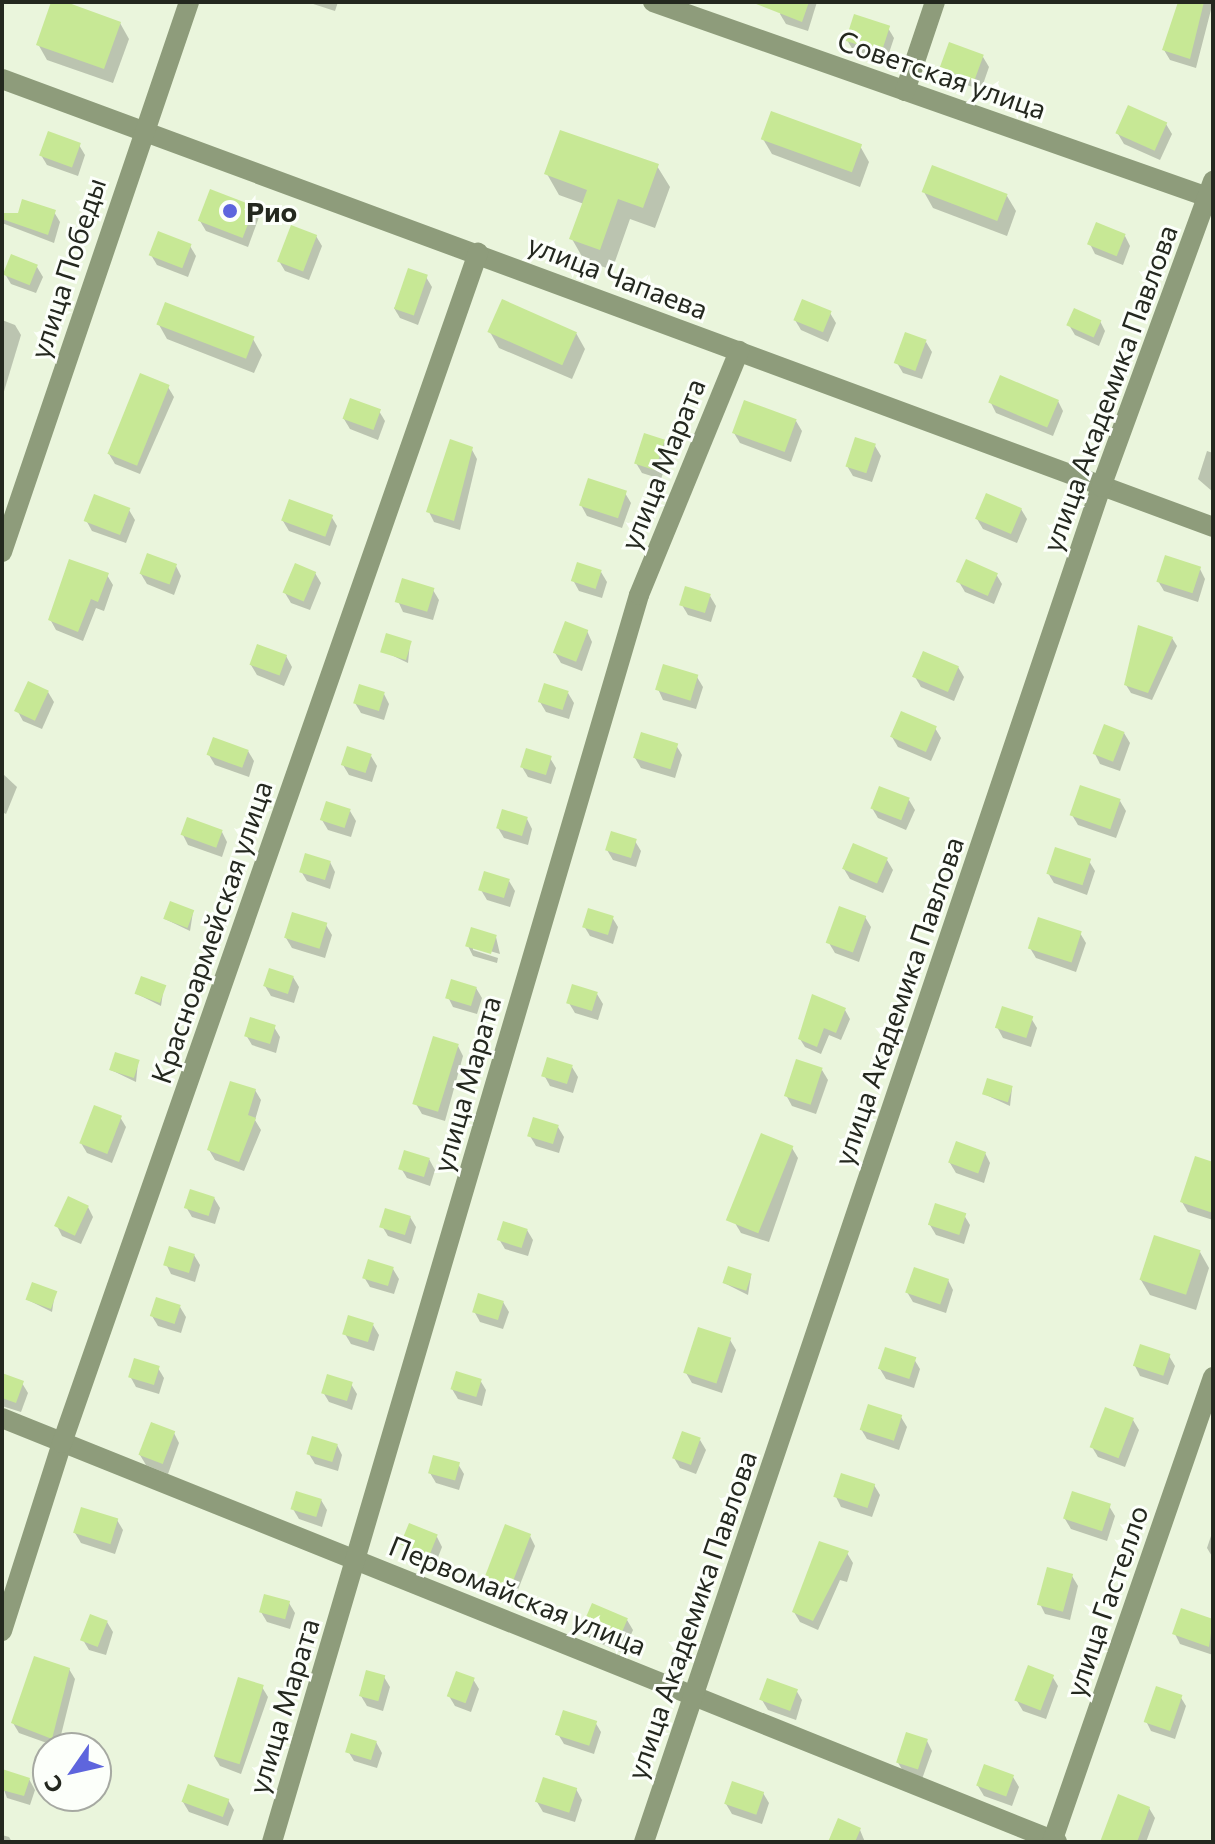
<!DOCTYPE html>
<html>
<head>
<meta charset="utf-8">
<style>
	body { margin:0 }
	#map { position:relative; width:1215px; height:1844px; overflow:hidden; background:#eaf5dc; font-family:Commissioner,sans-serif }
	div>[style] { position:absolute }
	.shadow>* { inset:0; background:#0003 }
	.building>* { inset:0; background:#c7e895; transform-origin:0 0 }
	.minor>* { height:20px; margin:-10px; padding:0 10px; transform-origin:10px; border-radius:10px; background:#8e9c7b }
	.dots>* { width:22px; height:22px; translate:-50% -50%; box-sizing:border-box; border:4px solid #fcfffa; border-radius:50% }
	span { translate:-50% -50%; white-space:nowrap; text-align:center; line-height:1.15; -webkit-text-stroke:6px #fcfffa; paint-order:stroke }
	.street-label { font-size:28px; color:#24281f }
	.poi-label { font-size:28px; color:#24281f; font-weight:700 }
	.left { translate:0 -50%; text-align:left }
	.frame { position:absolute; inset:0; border:4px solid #24281f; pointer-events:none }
	.north { position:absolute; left:32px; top:1732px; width:80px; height:80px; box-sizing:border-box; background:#fcfffa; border:2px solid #a6a9a2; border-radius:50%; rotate:236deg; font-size:22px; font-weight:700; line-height:32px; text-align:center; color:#24281f }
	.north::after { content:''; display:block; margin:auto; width:28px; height:36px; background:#5e65dd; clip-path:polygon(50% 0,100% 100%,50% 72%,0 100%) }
</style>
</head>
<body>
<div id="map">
	<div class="shadow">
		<i style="clip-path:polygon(53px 2px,120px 23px,129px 39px,113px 83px,47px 60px,38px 44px)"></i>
		<i style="clip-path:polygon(307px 2px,338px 2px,335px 11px)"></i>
		<i style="clip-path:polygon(785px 2px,817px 2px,808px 31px,786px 24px,780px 14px)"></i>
		<i style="clip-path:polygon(1213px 2px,1196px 68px,1170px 60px,1164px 50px,1180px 4px,1175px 2px)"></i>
		<i style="clip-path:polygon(888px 28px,894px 38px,886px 62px,853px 50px,847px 40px)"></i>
		<i style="clip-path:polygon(983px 57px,989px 67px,981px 90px,947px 78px,942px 68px)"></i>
		<i style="clip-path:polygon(1166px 124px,1172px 134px,1160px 160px,1124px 144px,1118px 134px)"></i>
		<i style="clip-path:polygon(763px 139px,860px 146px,869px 162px,860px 187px,772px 154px)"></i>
		<i style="clip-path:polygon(79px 145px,85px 155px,78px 176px,47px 165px,41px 155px)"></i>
		<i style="clip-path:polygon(657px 166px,670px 187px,655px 228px,630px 219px,612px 270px,584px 260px,572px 239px,584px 204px,559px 195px,547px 174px)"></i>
		<i style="clip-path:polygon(924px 192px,1007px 196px,1016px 211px,1007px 236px,933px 208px)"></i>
		<i style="clip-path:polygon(254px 207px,259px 217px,248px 247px,206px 231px,200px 221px)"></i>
		<i style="clip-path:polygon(54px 212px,60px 222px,54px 243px,2px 223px,2px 215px)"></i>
		<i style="clip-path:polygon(316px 236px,322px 246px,309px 280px,285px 271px,279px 261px)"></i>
		<i style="clip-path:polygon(1125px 236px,1130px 246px,1123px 265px,1095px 254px,1090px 244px)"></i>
		<i style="clip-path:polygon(190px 246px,196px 256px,188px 277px,157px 265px,151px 255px)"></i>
		<i style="clip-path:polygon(37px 267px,43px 277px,36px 293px,11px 284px,5px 274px)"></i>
		<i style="clip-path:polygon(426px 277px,432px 287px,418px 325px,400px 318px,394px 308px)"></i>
		<i style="clip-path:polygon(830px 313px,836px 323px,828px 342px,801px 330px,795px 320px)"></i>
		<i style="clip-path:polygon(2px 320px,15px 325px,21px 335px,2px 398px)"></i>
		<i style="clip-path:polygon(1100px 321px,1105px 331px,1099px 346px,1075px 335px,1069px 325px)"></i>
		<i style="clip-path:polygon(158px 323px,253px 339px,262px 355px,254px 373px,167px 339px)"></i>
		<i style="clip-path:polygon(490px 332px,576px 333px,585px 349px,572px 379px,499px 348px)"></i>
		<i style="clip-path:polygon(926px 342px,932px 352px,922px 379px,903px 373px,897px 363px)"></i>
		<i style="clip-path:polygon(168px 387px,174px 397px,140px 474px,115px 464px,109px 454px)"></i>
		<i style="clip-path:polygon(1058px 401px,1063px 411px,1053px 436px,996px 413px,991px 403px)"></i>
		<i style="clip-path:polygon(379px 411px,385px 421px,378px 440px,350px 429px,344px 419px)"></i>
		<i style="clip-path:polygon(796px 421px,802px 431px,791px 462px,740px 443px,734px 433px)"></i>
		<i style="clip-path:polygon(664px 442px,670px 452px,661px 479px,642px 473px,636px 463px)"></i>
		<i style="clip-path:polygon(875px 446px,881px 456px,872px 482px,853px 476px,847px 466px)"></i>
		<i style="clip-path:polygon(471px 448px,477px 459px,460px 530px,434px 522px,429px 512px)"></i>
		<i style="clip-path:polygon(1207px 451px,1213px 453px,1213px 492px,1198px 479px)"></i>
		<i style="clip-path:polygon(625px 493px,631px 503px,622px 528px,587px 516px,581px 505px)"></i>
		<i style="clip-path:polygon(1021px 509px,1027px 519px,1017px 543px,983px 529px,977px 519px)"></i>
		<i style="clip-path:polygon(129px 510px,135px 520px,126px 543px,92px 531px,86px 520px)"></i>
		<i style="clip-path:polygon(331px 516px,337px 526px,330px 546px,289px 531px,283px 521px)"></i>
		<i style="clip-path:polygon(176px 566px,181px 576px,174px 595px,147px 584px,141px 574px)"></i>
		<i style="clip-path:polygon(1200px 569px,1205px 579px,1198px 602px,1164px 591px,1158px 581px)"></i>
		<i style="clip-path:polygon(601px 572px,607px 582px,602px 598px,579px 591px,573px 580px)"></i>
		<i style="clip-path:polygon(315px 573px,321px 583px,310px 610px,291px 603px,285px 593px)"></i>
		<i style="clip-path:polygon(996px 574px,1002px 584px,994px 604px,965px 592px,959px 582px)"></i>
		<i style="clip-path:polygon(107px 575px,113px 585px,104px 611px,96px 608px,83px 641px,56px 630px,50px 619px)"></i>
		<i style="clip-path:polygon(433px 590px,439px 600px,433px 620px,403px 612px,398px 601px)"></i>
		<i style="clip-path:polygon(710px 596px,716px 606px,711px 622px,688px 615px,682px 605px)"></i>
		<i style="clip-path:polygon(1140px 627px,1172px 638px,1177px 646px,1152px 700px,1131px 693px,1126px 685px)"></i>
		<i style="clip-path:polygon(587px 631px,592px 642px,582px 671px,561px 663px,555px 653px)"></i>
		<i style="clip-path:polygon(410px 643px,408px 663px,383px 651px)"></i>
		<i style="clip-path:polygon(286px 656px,292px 667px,284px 686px,257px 675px,251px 665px)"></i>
		<i style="clip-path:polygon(958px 667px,964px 677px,954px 701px,921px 687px,915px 677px)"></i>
		<i style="clip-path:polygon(697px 677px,703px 687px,696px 709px,663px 700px,658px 689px)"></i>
		<i style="clip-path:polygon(48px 692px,54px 702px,42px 729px,23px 721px,17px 710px)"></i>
		<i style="clip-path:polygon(568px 693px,574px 703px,569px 719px,546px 712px,540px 702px)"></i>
		<i style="clip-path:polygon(384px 694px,389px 704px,384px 720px,361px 713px,355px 703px)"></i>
		<i style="clip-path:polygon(935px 728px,941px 738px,931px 761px,898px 747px,892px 737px)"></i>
		<i style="clip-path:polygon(1124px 733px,1130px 743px,1120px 771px,1100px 764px,1095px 754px)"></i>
		<i style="clip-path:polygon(676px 745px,682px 755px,675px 778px,641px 768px,635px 758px)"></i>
		<i style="clip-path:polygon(248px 751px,254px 761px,249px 777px,215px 765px,209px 755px)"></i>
		<i style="clip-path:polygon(371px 756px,377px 766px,372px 782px,349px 775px,343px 765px)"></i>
		<i style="clip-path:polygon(550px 758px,556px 768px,551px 784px,528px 777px,522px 767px)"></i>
		<i style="clip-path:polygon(2px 773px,17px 787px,6px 814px,2px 812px)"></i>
		<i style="clip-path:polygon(909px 800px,915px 810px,906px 830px,878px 818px,872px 808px)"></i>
		<i style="clip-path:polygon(1120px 801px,1126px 811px,1116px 838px,1078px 825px,1072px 815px)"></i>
		<i style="clip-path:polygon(350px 811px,356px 821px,351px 837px,328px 830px,322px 820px)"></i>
		<i style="clip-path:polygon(527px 819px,532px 829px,528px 845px,504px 838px,498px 828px)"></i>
		<i style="clip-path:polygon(222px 832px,227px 842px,222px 857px,188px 845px,183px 835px)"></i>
		<i style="clip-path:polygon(635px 841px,641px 851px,636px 867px,613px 860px,607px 850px)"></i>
		<i style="clip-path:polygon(887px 860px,893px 870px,883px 893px,850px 879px,844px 869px)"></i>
		<i style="clip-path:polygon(1089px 861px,1095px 871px,1087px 895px,1054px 883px,1048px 873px)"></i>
		<i style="clip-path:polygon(330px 862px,335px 872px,330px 889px,307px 881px,301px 871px)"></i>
		<i style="clip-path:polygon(509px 881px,515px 891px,510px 907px,487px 900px,481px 890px)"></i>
		<i style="clip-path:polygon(193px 912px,190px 931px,165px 919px)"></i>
		<i style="clip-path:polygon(612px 917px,618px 927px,613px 944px,590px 936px,584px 926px)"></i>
		<i style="clip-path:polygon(865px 917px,871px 927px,859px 962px,835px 953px,829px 943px)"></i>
		<i style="clip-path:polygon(326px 925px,332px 935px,325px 958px,292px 948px,286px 938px)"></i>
		<i style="clip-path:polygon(1080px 933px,1086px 943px,1076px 972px,1036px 958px,1030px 948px)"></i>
		<i style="clip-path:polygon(496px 937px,500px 954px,473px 946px,473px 950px,498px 958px,497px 963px,473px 956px,468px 946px)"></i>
		<i style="clip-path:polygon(293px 977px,299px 987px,294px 1003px,271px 996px,265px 986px)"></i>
		<i style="clip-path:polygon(164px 986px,161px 1006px,137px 994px)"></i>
		<i style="clip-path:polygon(476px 988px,482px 998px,477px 1014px,453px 1007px,448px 997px)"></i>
		<i style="clip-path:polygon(597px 994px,603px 1004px,598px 1020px,575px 1013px,569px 1003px)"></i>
		<i style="clip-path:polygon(845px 1010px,850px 1019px,841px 1040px,829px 1035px,821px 1054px,805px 1047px,800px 1039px)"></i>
		<i style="clip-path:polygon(1031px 1018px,1037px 1028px,1031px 1047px,1003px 1038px,997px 1027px)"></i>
		<i style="clip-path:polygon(274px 1027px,280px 1037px,276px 1053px,252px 1045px,246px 1035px)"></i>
		<i style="clip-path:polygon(458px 1046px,463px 1056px,445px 1121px,422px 1114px,416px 1104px)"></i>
		<i style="clip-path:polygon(138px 1062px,136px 1082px,111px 1070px)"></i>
		<i style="clip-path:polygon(572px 1067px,578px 1077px,573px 1093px,550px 1086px,544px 1075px)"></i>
		<i style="clip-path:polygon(822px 1070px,828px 1080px,816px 1114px,792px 1106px,786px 1095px)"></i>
		<i style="clip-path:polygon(1012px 1088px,1010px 1106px,984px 1094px)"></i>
		<i style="clip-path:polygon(255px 1090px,261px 1100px,255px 1120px,261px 1130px,244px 1171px,215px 1160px,209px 1150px)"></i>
		<i style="clip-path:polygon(120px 1117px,126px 1127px,112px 1163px,87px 1153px,81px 1143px)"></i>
		<i style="clip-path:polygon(558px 1127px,564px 1137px,559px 1153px,536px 1146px,530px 1136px)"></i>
		<i style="clip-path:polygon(792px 1148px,798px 1158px,769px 1242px,741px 1233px,735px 1223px)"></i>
		<i style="clip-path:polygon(985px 1153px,990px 1163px,984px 1183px,956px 1173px,950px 1163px)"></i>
		<i style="clip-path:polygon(429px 1159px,435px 1170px,430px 1186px,407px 1178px,401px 1168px)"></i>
		<i style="clip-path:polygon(1213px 1164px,1213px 1220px,1188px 1212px,1182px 1202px)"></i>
		<i style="clip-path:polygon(214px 1198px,220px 1208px,215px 1224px,192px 1217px,186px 1207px)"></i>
		<i style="clip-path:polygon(88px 1207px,93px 1217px,81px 1244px,62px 1236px,57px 1226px)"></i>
		<i style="clip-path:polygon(964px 1215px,970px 1225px,964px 1244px,936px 1235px,930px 1225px)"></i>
		<i style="clip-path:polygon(410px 1217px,416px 1227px,411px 1244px,388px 1236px,382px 1226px)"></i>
		<i style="clip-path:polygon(527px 1230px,533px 1240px,528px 1256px,505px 1249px,499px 1239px)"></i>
		<i style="clip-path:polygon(1200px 1252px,1209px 1268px,1196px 1310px,1150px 1295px,1141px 1280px)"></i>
		<i style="clip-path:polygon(194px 1255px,200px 1265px,195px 1282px,171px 1274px,166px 1264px)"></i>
		<i style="clip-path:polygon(393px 1269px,399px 1279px,394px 1294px,370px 1287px,364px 1277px)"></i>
		<i style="clip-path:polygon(751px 1276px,748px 1295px,724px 1283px)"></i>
		<i style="clip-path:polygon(948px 1280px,953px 1290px,946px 1313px,913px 1302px,907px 1292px)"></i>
		<i style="clip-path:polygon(55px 1292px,52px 1312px,28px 1300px)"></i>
		<i style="clip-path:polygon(503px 1302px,509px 1312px,503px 1329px,480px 1322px,474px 1311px)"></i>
		<i style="clip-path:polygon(180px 1307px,186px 1317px,181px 1333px,158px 1326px,152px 1316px)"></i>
		<i style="clip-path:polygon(373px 1325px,379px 1335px,374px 1351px,351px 1344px,345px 1334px)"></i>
		<i style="clip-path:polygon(730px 1340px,736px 1350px,722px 1393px,692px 1383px,686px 1373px)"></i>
		<i style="clip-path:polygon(1169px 1356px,1175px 1366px,1168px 1385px,1140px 1376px,1135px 1366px)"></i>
		<i style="clip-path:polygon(914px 1359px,920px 1369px,914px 1388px,886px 1379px,880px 1369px)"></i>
		<i style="clip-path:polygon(158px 1368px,164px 1378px,159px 1394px,136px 1387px,130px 1376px)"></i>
		<i style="clip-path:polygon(2px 1376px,22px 1383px,28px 1393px,21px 1412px,2px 1406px)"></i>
		<i style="clip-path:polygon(480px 1380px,486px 1390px,482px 1406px,458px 1399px,452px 1389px)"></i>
		<i style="clip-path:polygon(351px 1384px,357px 1394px,352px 1410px,329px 1402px,323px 1392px)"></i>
		<i style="clip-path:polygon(901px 1417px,907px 1427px,899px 1450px,867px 1439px,861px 1429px)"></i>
		<i style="clip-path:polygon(1133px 1420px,1139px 1430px,1125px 1467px,1098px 1457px,1092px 1447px)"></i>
		<i style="clip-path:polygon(174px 1433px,179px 1443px,168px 1474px,146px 1465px,140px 1455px)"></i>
		<i style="clip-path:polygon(700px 1440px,706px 1450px,696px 1474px,680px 1468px,674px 1458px)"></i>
		<i style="clip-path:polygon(337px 1445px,342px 1455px,338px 1471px,315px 1464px,309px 1454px)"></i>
		<i style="clip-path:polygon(458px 1464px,464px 1474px,459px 1490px,436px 1483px,430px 1473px)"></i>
		<i style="clip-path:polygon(874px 1485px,880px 1495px,872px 1517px,841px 1507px,836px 1497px)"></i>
		<i style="clip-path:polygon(321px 1500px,327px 1510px,322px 1527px,299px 1519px,293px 1509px)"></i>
		<i style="clip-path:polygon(1109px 1506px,1115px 1516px,1107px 1541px,1071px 1529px,1065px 1519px)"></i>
		<i style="clip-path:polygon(117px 1520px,123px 1530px,115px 1554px,81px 1543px,75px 1533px)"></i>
		<i style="clip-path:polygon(1213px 1530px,1213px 1558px,1207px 1548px)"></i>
		<i style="clip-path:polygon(530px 1536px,535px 1546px,514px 1600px,490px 1591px,484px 1581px)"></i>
		<i style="clip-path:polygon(437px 1537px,442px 1547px,435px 1565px,408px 1554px,403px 1544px)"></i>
		<i style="clip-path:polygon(847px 1553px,853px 1563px,847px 1582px,840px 1580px,818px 1630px,800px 1622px,794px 1612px)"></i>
		<i style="clip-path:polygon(1072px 1576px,1078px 1586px,1070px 1620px,1045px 1614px,1040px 1604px)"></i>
		<i style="clip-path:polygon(289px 1603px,295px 1613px,290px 1629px,267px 1622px,261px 1612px)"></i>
		<i style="clip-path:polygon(1183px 1611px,1213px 1621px,1213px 1655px,1180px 1644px,1175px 1634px)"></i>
		<i style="clip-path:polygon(627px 1620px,633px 1630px,623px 1653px,590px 1639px,584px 1629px)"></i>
		<i style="clip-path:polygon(107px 1622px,113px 1632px,106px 1655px,89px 1650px,83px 1640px)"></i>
		<i style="clip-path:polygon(69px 1669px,75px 1679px,58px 1747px,19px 1733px,13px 1723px)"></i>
		<i style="clip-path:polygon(1052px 1676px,1058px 1686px,1046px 1719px,1023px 1711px,1017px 1701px)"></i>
		<i style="clip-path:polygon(384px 1677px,390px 1687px,383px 1711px,367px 1706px,361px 1696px)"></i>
		<i style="clip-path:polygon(473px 1679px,479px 1689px,471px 1712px,455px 1706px,449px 1696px)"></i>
		<i style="clip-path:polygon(262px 1687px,268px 1697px,241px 1774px,220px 1766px,214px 1756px)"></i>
		<i style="clip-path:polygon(796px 1690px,802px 1700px,796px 1720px,768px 1710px,762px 1700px)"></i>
		<i style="clip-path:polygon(1180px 1696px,1186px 1706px,1175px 1739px,1151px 1731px,1146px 1721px)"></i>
		<i style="clip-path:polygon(595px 1722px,601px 1732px,594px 1754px,564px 1744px,558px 1734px)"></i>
		<i style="clip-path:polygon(927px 1741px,932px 1751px,922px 1779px,903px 1771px,897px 1761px)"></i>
		<i style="clip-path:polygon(376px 1742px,382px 1753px,377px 1768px,354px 1761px,348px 1751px)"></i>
		<i style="clip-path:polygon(1013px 1777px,1019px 1787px,1012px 1806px,984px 1796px,978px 1786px)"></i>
		<i style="clip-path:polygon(29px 1779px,35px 1790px,30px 1805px,7px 1798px,2px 1784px)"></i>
		<i style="clip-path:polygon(576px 1789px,582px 1800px,575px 1822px,543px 1812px,537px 1802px)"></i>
		<i style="clip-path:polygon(763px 1793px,769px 1803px,762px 1824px,732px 1814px,726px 1804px)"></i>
		<i style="clip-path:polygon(228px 1800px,234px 1810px,228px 1826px,189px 1812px,183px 1802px)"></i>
		<i style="clip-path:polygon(1149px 1808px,1155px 1818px,1146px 1842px,1105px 1842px)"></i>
		<i style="clip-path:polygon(860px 1830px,865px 1842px,830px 1842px)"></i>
		<i style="clip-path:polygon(2px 1835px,9px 1837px,12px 1842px,2px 1842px)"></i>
	</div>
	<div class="building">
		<i style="clip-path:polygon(51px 2px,66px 2px,121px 22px,104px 69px,36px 45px)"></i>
		<i style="clip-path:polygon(751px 2px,809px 2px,802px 22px)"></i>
		<i style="clip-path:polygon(1178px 2px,1204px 2px,1190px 59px,1162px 50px)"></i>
		<i style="left:854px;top:14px;width:38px;height:28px;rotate:18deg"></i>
		<i style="left:949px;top:42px;width:37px;height:28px;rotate:20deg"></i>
		<i style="left:1128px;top:105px;width:43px;height:31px;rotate:24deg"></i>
		<i style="left:771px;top:111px;width:97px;height:30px;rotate:20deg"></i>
		<i style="clip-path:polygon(560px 130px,659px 164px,643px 208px,618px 199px,600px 250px,569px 239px,587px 190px,544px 174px)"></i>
		<i style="left:48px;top:131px;width:35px;height:26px;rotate:20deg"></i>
		<i style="left:932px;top:165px;width:81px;height:29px;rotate:21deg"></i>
		<i style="left:210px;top:189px;width:48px;height:34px;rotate:21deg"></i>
		<i style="clip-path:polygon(22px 199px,56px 210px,48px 235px,2px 219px,2px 213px,18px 213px)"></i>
		<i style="left:1096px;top:222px;width:32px;height:24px;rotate:22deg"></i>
		<i style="left:291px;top:225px;width:28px;height:39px;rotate:21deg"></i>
		<i style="left:158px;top:231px;width:36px;height:26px;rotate:21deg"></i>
		<i style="left:11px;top:254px;width:29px;height:22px;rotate:22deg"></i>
		<i style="left:408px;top:268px;width:21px;height:43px;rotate:19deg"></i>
		<i style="left:502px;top:299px;width:82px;height:36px;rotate:24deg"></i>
		<i style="left:802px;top:299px;width:32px;height:23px;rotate:22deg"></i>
		<i style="left:165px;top:302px;width:96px;height:24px;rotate:21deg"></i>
		<i style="left:1074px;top:308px;width:30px;height:19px;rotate:24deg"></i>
		<i style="left:905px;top:332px;width:23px;height:33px;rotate:20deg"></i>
		<i style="left:140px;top:373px;width:32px;height:87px;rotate:22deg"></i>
		<i style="left:1000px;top:375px;width:64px;height:30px;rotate:23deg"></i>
		<i style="left:350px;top:398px;width:33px;height:22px;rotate:20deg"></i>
		<i style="left:744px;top:400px;width:56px;height:35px;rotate:20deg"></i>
		<i style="left:644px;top:433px;width:22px;height:32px;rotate:18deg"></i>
		<i style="left:855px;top:437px;width:22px;height:31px;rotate:18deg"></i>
		<i style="clip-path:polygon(450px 439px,473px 447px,454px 521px,426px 512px)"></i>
		<i style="left:588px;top:478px;width:41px;height:29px;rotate:18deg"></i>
		<i style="left:986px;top:493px;width:39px;height:28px;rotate:23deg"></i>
		<i style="left:94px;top:494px;width:39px;height:29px;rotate:21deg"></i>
		<i style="left:289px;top:499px;width:47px;height:23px;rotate:20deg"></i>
		<i style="left:147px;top:553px;width:32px;height:22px;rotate:20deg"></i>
		<i style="left:1165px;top:555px;width:38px;height:28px;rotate:18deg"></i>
		<i style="clip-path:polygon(69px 559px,109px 573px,98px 602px,91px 599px,78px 632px,48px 620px)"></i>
		<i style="left:966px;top:559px;width:35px;height:25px;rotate:24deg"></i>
		<i style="left:577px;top:562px;width:26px;height:20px;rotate:18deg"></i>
		<i style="left:295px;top:563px;width:23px;height:32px;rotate:23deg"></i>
		<i style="left:402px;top:578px;width:34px;height:25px;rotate:17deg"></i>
		<i style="left:685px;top:586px;width:27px;height:20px;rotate:17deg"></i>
		<i style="left:565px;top:621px;width:25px;height:34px;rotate:21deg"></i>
		<i style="clip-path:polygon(1138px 625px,1173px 637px,1148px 693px,1124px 685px)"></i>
		<i style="left:386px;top:633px;width:27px;height:20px;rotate:17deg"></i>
		<i style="left:257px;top:644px;width:32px;height:22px;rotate:20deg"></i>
		<i style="left:923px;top:651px;width:39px;height:28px;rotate:23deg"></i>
		<i style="left:663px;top:664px;width:37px;height:27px;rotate:17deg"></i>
		<i style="left:28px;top:681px;width:23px;height:33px;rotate:25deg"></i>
		<i style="left:544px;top:683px;width:26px;height:20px;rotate:18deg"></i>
		<i style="left:359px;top:684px;width:27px;height:20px;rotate:17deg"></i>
		<i style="left:901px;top:711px;width:39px;height:28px;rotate:23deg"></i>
		<i style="left:1104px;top:724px;width:22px;height:32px;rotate:21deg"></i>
		<i style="left:641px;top:732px;width:39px;height:27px;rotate:17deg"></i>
		<i style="left:213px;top:737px;width:38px;height:19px;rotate:20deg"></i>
		<i style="left:347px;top:746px;width:26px;height:20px;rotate:18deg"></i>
		<i style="left:526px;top:748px;width:27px;height:20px;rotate:17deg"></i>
		<i style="left:1080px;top:785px;width:43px;height:32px;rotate:19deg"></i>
		<i style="left:879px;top:786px;width:33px;height:24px;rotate:21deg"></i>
		<i style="left:326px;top:801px;width:26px;height:20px;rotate:18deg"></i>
		<i style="left:502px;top:809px;width:27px;height:20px;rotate:17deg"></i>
		<i style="left:187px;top:817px;width:38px;height:19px;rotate:20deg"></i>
		<i style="left:611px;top:831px;width:27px;height:20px;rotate:17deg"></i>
		<i style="left:853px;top:843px;width:38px;height:28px;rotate:23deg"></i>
		<i style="left:1055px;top:847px;width:38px;height:28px;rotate:18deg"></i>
		<i style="left:305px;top:853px;width:27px;height:20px;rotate:17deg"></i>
		<i style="left:484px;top:871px;width:27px;height:20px;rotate:17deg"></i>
		<i style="left:170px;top:901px;width:26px;height:19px;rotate:21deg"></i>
		<i style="left:839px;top:906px;width:29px;height:39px;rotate:20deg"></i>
		<i style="left:588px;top:908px;width:27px;height:20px;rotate:17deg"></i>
		<i style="left:292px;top:912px;width:37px;height:27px;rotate:17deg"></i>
		<i style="left:1038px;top:917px;width:46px;height:33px;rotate:18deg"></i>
		<i style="left:471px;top:927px;width:27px;height:20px;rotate:17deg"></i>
		<i style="left:269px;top:968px;width:26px;height:19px;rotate:18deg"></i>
		<i style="left:141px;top:976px;width:27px;height:19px;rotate:20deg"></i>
		<i style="left:451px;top:979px;width:27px;height:20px;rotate:17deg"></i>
		<i style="left:572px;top:984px;width:27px;height:20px;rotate:17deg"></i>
		<i style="clip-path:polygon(812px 994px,846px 1008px,836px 1033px,824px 1028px,817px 1047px,798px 1039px)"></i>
		<i style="left:1002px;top:1006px;width:33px;height:23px;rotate:18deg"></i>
		<i style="left:250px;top:1017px;width:27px;height:20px;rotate:17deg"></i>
		<i style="left:433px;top:1036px;width:27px;height:71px;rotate:17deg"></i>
		<i style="left:115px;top:1052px;width:26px;height:19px;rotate:18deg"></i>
		<i style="left:547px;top:1057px;width:27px;height:20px;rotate:17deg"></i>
		<i style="left:796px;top:1059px;width:28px;height:39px;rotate:18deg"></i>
		<i style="left:987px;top:1078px;width:27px;height:17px;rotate:17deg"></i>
		<i style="clip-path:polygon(230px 1081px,256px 1089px,248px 1115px,256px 1118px,239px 1162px,207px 1150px)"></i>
		<i style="left:94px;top:1105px;width:30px;height:41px;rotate:21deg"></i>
		<i style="left:533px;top:1117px;width:27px;height:20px;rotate:17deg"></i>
		<i style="left:761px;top:1133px;width:35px;height:94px;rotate:22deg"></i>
		<i style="left:956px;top:1141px;width:32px;height:23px;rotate:20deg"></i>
		<i style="left:404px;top:1150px;width:27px;height:20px;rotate:17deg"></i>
		<i style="clip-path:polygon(1195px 1156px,1213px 1162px,1213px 1213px,1180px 1202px)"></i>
		<i style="left:190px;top:1189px;width:26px;height:20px;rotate:18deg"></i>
		<i style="left:68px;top:1196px;width:23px;height:33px;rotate:25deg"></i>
		<i style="left:935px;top:1203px;width:33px;height:23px;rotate:18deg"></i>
		<i style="left:385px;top:1208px;width:27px;height:20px;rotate:17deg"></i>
		<i style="left:503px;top:1221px;width:26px;height:20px;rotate:18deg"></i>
		<i style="left:1154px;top:1235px;width:49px;height:47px;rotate:18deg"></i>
		<i style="left:169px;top:1246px;width:27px;height:20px;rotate:17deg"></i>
		<i style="left:368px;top:1259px;width:27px;height:20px;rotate:17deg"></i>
		<i style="left:728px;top:1266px;width:25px;height:18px;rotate:18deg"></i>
		<i style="left:914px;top:1267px;width:37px;height:27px;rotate:19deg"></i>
		<i style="left:32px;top:1282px;width:27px;height:19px;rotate:20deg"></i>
		<i style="left:478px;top:1293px;width:27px;height:20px;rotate:17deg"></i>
		<i style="left:156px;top:1297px;width:26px;height:20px;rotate:18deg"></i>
		<i style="left:348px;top:1315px;width:27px;height:20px;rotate:17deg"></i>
		<i style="left:698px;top:1327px;width:35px;height:48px;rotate:18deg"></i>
		<i style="left:1140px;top:1344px;width:32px;height:23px;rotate:18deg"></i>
		<i style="left:885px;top:1347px;width:33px;height:23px;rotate:18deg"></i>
		<i style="left:134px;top:1358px;width:27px;height:20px;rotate:17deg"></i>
		<i style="left:456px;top:1371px;width:27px;height:19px;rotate:17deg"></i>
		<i style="clip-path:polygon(2px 1373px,24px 1381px,16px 1403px,2px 1398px)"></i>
		<i style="left:327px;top:1374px;width:27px;height:20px;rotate:17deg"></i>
		<i style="left:868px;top:1404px;width:36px;height:27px;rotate:18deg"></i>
		<i style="left:1105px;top:1407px;width:31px;height:43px;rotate:21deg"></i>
		<i style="left:151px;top:1422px;width:26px;height:35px;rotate:21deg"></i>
		<i style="left:682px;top:1431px;width:20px;height:29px;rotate:20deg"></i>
		<i style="left:312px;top:1436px;width:27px;height:19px;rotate:17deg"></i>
		<i style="left:433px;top:1455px;width:28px;height:19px;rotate:15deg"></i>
		<i style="left:841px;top:1473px;width:36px;height:25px;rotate:18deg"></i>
		<i style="left:296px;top:1491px;width:27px;height:19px;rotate:17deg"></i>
		<i style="left:1072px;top:1491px;width:41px;height:29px;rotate:18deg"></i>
		<i style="left:81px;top:1507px;width:39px;height:27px;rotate:17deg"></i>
		<i style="left:409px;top:1523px;width:31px;height:23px;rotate:22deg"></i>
		<i style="left:505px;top:1524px;width:28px;height:61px;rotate:21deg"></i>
		<i style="clip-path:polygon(819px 1541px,849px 1551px,813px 1621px,792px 1612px)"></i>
		<i style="left:1047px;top:1567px;width:27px;height:39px;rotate:15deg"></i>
		<i style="left:264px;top:1594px;width:27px;height:19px;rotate:15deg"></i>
		<i style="left:592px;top:1603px;width:39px;height:28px;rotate:23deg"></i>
		<i style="clip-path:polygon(1181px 1608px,1213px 1619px,1209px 1647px,1172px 1634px)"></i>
		<i style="left:90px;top:1614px;width:19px;height:28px;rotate:21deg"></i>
		<i style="clip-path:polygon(34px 1656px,70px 1668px,52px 1739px,11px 1723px)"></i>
		<i style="left:1028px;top:1665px;width:28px;height:38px;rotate:21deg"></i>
		<i style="left:366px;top:1670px;width:20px;height:27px;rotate:15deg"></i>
		<i style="left:456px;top:1671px;width:20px;height:27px;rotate:20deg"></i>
		<i style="left:238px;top:1677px;width:27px;height:83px;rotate:17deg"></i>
		<i style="left:767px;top:1678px;width:33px;height:23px;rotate:20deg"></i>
		<i style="left:1156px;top:1686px;width:28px;height:38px;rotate:19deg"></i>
		<i style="left:563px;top:1710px;width:36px;height:26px;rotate:18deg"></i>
		<i style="left:906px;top:1732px;width:23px;height:32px;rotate:18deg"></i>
		<i style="left:351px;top:1733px;width:27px;height:20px;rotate:17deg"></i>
		<i style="left:984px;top:1764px;width:32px;height:23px;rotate:20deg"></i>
		<i style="clip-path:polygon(2px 1769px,30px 1778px,24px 1796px,2px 1790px)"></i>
		<i style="left:543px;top:1777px;width:36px;height:26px;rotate:18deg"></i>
		<i style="left:732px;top:1781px;width:34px;height:24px;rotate:19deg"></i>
		<i style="left:188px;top:1784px;width:44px;height:19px;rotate:20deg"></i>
		<i style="clip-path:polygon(1118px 1794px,1150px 1807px,1137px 1842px,1100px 1842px)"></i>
		<i style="clip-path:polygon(838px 1818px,861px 1828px,855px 1842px,828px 1842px)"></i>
	</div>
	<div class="minor">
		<i style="left:653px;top:2px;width:594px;rotate:19.38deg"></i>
		<i style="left:2px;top:79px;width:1291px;rotate:20.3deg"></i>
		<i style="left:905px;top:91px;width:94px;rotate:-71.4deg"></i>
		<i style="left:2px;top:552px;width:581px;rotate:-71.22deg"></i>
		<i style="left:2px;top:1418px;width:1137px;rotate:21.89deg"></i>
		<i style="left:2px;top:1631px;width:197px;rotate:-72.3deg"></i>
		<i style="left:62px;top:1443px;width:1261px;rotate:-70.73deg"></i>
		<i style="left:272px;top:1842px;width:1300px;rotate:-73.6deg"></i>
		<i style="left:639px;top:595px;width:264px;rotate:-67.7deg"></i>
		<i style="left:644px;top:1842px;width:1430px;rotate:-71.36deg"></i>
		<i style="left:1101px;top:487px;width:326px;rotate:-69.9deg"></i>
		<i style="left:1052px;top:1842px;width:492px;rotate:-70.9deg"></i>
	</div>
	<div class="dots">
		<i style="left:230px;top:211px;background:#5e65dd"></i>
	</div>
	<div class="street-label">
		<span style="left:942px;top:74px;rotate:19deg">Советская улица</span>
		<span style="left:67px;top:268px;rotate:-72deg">улица Победы</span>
		<span style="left:618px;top:276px;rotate:21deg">улица Чапаева</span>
		<span style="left:1109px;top:388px;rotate:-70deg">улица Академика Павлова</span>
		<span style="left:662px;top:464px;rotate:-68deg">улица Марата</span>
		<span style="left:211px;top:932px;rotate:-71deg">Красноармейская улица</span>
		<span style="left:898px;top:1001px;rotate:-71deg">улица Академика Павлова</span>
		<span style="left:466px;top:1084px;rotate:-74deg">улица Марата</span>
		<span style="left:518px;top:1595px;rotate:22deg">Первомайская улица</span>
		<span style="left:1106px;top:1601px;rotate:-71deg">улица Гастелло</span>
		<span style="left:691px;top:1615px;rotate:-71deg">улица Академика Павлова</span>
		<span style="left:283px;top:1706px;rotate:-73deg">улица Марата</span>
	</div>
	<div class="poi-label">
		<span class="left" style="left:246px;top:211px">Рио</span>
	</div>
	<div class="frame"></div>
	<div class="north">С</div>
</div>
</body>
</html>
